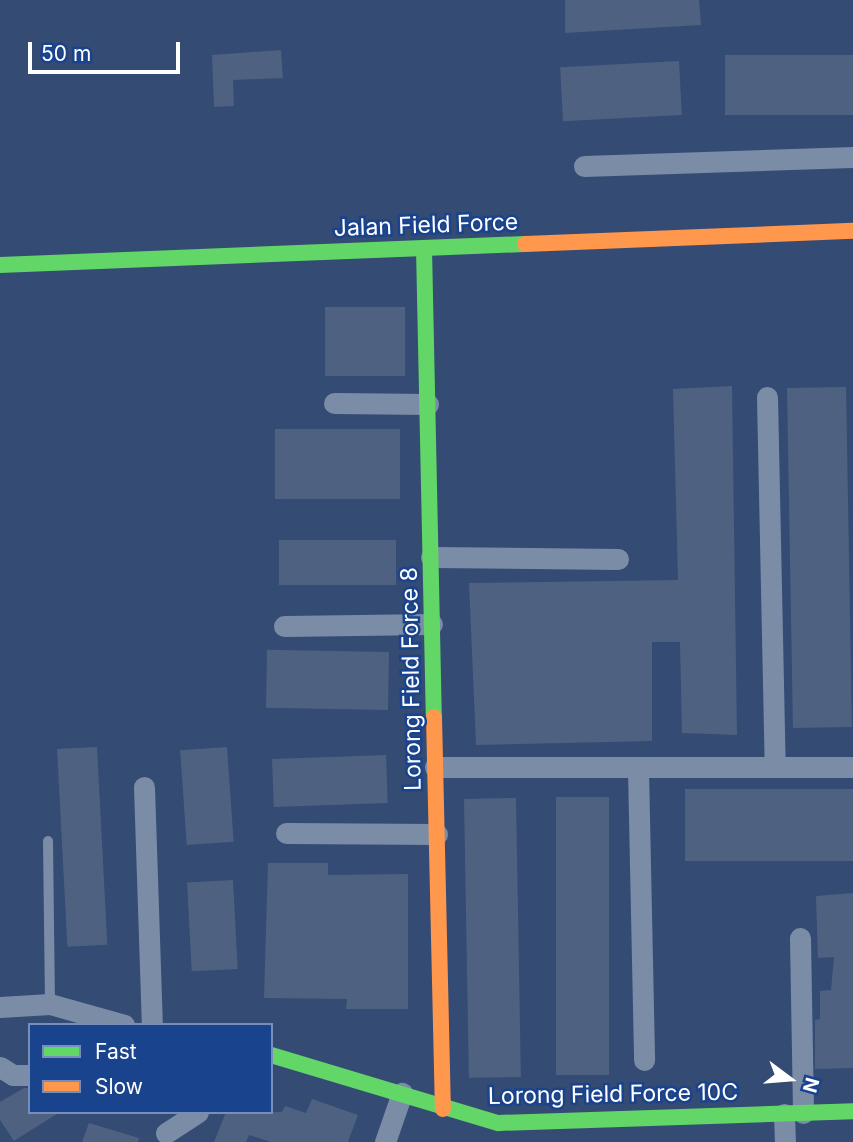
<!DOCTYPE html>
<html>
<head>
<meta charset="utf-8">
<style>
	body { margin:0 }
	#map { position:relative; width:853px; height:1142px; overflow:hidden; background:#344b73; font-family:Inter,sans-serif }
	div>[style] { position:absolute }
	.building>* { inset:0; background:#4e6181; transform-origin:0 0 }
	.lane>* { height:10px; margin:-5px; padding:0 5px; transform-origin:5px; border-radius:5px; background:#7b8ca7 }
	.street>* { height:21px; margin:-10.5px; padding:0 10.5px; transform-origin:10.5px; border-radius:10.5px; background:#7b8ca7 }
	.fast>* { height:16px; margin:-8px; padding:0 8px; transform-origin:8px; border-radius:8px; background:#63d668 }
	.slow>* { height:16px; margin:-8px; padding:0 8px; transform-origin:8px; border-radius:8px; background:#ff974d }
	span { translate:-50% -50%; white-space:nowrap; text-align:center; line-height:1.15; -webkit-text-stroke:5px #1a438d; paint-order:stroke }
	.street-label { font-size:23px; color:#fff }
	.legend { position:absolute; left:28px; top:1023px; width:245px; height:91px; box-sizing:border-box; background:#1a438d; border:2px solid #768ebb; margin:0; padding:9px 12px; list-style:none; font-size:21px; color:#fff }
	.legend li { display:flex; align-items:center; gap:14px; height:35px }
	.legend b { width:35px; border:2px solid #768ebb }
	.north { position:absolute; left:755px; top:1044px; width:70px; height:70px; -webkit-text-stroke:5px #1a438d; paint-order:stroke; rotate:106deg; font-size:19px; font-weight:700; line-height:28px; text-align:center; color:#fff }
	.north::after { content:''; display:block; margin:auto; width:24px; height:32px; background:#fff; clip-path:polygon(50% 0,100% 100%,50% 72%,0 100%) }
	.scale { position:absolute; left:28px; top:42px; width:152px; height:32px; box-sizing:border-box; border:4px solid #fff; border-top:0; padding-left:9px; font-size:21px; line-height:24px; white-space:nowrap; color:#fff; -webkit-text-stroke:5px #1a438d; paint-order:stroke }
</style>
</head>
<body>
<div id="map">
	<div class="building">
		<i style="clip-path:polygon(565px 0,699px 0,701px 25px,565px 33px)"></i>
		<i style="clip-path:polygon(281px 50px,283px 78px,233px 80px,234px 106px,214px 107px,212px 55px)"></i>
		<i style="left:853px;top:55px;width:60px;height:128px;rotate:90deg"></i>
		<i style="left:679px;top:61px;width:54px;height:119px;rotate:87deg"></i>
		<i style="left:325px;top:307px;width:80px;height:69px"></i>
		<i style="clip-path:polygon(732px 386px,737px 735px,682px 733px,680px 642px,652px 642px,652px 741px,476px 745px,469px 583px,678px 580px,673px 389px)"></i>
		<i style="left:846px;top:387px;width:340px;height:59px;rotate:89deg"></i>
		<i style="left:400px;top:429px;width:70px;height:125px;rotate:90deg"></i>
		<i style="left:279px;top:540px;width:117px;height:45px"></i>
		<i style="left:389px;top:652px;width:58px;height:122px;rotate:91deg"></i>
		<i style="left:97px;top:747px;width:198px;height:40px;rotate:87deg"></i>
		<i style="left:227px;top:747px;width:95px;height:47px;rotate:86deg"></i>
		<i style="left:386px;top:755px;width:48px;height:114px;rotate:88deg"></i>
		<i style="left:853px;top:789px;width:72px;height:168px;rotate:90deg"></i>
		<i style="left:609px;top:797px;width:278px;height:53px;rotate:90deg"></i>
		<i style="left:516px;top:798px;width:279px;height:52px;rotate:89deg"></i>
		<i style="clip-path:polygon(268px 863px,328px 863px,328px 875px,408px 874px,408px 1009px,346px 1009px,347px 999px,264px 998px)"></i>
		<i style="left:233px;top:880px;width:89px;height:46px;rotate:87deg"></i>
		<i style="clip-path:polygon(853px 893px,853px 1068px,815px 1069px,815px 1020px,820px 1019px,820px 991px,831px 990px,834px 957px,818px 958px,816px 896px)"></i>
		<i style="clip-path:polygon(24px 1088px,30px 1088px,30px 1112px,60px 1112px,14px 1141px,0 1120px,0 1102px)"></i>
		<i style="clip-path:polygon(312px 1099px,358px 1115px,348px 1142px,271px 1142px,249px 1135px,246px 1142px,214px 1142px,226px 1112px,282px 1112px,285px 1106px,306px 1113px)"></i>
		<i style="clip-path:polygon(89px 1123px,139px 1138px,138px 1142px,82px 1142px)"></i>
	</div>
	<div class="lane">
		<i style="left:48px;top:841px;width:163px;rotate:89.3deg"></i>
	</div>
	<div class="street">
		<i style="left:584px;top:166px;width:269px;rotate:-1.9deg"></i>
		<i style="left:767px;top:397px;width:370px;rotate:88.8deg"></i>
		<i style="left:334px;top:403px;width:94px;rotate:0.6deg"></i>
		<i style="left:431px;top:557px;width:187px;rotate:0.6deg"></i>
		<i style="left:284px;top:626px;width:148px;rotate:-0.8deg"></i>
		<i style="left:435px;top:767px;width:418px"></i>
		<i style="left:638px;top:769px;width:291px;rotate:88.8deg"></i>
		<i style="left:144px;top:787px;width:238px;rotate:88.1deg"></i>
		<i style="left:286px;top:833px;width:151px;rotate:0.4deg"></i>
		<i style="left:800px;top:938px;width:175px;rotate:89deg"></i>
		<i style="left:0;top:1007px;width:50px;rotate:-3.4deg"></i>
		<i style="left:50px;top:1004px;width:77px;rotate:15.8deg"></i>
		<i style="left:0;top:1067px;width:15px;rotate:32deg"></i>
		<i style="left:13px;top:1075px;width:17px"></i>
		<i style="left:784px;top:1114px;width:28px;rotate:88deg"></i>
		<i style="left:166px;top:1133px;width:38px;rotate:-33deg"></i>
		<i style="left:385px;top:1142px;width:52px;rotate:-70.9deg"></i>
	</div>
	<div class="fast">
		<i style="left:424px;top:248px;width:469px;rotate:88.8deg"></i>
		<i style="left:0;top:265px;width:525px;rotate:-2.29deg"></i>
		<i style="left:271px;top:1055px;width:237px;rotate:16.7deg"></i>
		<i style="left:498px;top:1123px;width:355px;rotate:-1.9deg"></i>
	</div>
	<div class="slow">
		<i style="left:525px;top:244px;width:328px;rotate:-2.3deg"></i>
		<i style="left:434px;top:717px;width:392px;rotate:88.7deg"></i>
	</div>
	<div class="street-label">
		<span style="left:426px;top:225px;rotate:-2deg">Jalan Field Force</span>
		<span style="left:411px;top:679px;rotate:-91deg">Lorong Field Force 8</span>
		<span style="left:613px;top:1094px;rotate:-1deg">Lorong Field Force 10C</span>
	</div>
	<ul class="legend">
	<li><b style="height:9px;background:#63d668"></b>Fast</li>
	<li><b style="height:9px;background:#ff974d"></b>Slow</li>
	</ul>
	<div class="north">N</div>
	<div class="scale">50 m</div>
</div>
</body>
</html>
